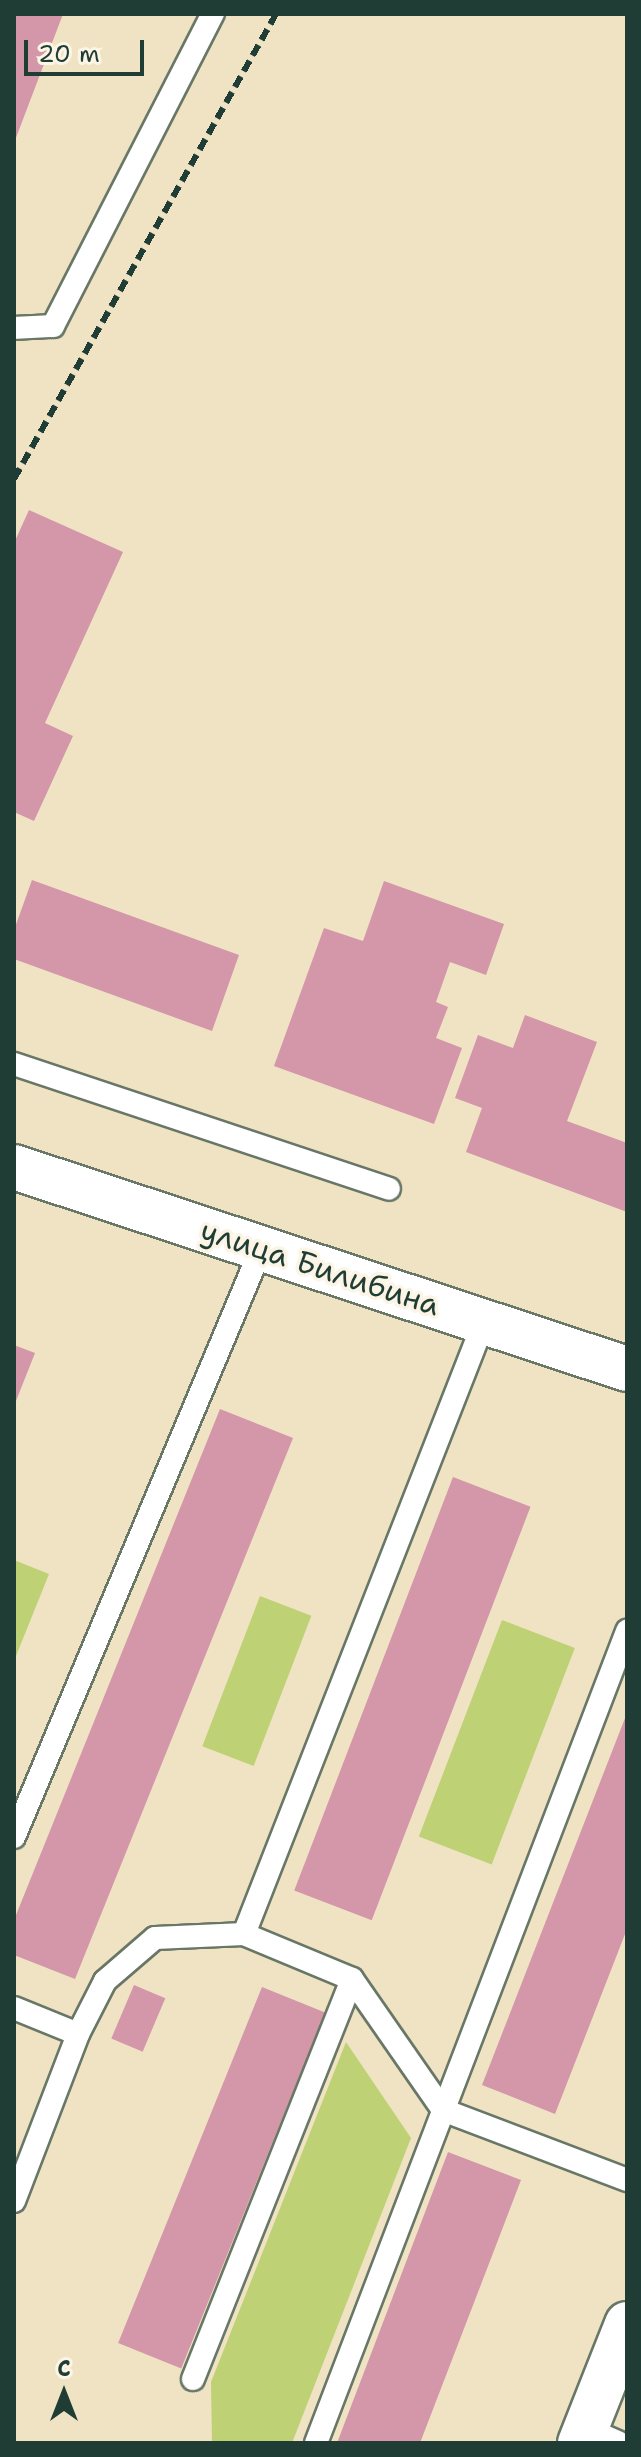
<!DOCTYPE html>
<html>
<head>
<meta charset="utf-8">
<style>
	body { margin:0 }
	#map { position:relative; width:641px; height:2457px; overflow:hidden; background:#efe3c4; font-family:"Shantell Sans",sans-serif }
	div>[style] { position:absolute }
	.green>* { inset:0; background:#bed175; transform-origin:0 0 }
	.building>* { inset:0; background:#d397a9; transform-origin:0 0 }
	.roads { filter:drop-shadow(2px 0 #687766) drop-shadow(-2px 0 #687766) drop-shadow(0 2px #687766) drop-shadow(0 -2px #687766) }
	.service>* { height:22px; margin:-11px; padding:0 11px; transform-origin:11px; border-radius:11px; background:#fff }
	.secondary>* { height:44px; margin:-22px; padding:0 22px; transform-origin:22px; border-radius:22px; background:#fff }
	.rail>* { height:6px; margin-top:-3px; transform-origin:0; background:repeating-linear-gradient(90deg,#1f3d34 0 12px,transparent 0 18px) }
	span { translate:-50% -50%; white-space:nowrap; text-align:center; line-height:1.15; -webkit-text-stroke:7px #fcf5e5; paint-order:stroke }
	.street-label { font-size:30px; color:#1f3d34 }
	.frame { position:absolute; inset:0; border:16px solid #1f3d34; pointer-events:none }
	.north { position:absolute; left:24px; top:2353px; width:80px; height:80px; -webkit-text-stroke:6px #fcf5e5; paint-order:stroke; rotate:0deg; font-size:22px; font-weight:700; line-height:32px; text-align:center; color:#1f3d34 }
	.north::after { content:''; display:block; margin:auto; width:28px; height:36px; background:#1f3d34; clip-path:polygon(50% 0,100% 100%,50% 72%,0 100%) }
	.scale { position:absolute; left:24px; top:40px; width:120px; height:36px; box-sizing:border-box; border:4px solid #1f3d34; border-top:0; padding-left:10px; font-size:24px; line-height:28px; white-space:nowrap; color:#1f3d34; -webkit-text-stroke:6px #fcf5e5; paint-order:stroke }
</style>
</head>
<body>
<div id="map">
	<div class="green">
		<i style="clip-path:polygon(14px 1560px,49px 1574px,14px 1661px)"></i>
		<i style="left:260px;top:1596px;width:55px;height:161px;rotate:21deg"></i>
		<i style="left:502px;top:1620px;width:78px;height:232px;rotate:21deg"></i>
		<i style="clip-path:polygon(346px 2042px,411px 2138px,292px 2443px,212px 2443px,211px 2382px)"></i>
	</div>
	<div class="building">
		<i style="clip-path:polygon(14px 14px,63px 14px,14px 143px)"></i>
		<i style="clip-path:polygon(29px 510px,123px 552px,45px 723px,73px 736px,34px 821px,14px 812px,14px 543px)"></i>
		<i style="clip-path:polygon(32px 880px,239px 955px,212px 1031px,14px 959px,14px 930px)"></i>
		<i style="clip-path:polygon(384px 881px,504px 924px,486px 975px,450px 962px,436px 1002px,448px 1007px,436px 1038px,462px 1048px,434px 1124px,274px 1066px,324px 928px,363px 941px)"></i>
		<i style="clip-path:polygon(525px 1015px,597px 1042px,567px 1121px,627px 1143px,627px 1212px,466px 1152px,482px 1108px,455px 1098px,478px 1035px,513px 1048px)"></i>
		<i style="clip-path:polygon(14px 1345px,35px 1353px,14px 1406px)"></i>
		<i style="clip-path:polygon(220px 1409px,293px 1438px,75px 1979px,14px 1955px,14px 1920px)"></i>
		<i style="left:453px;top:1477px;width:83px;height:443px;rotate:21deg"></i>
		<i style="clip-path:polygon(627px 1713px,627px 1929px,555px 2114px,482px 2085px)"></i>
		<i style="left:134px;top:1985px;width:34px;height:58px;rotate:23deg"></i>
		<i style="left:262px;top:1987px;width:68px;height:384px;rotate:22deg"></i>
		<i style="clip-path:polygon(448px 2152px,521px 2180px,495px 2248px,420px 2443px,337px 2443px)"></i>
	</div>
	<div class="roads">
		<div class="service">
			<i style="left:14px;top:328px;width:39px;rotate:-3deg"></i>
			<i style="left:53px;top:326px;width:351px;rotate:-62.9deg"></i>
			<i style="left:14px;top:1064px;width:395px;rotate:18.4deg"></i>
			<i style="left:14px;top:1837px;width:638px;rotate:-67.21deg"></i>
			<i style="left:352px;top:1979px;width:117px;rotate:-157.4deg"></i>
			<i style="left:244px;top:1934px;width:657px;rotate:-68.59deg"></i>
			<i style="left:14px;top:2008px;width:69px;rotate:22.1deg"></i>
			<i style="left:14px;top:2201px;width:179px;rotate:-69deg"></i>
			<i style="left:78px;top:2034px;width:59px;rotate:-63deg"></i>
			<i style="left:105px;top:1981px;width:66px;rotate:-40.7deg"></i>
			<i style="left:155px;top:1938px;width:89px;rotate:-2.6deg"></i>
			<i style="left:193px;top:2379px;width:430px;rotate:-68.3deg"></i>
			<i style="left:352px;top:1979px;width:160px;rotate:55.2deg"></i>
			<i style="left:443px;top:2110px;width:197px;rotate:20.8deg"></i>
			<i style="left:586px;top:2428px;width:36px;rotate:24deg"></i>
			<i style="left:316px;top:2443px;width:870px;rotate:-69.04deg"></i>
		</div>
		<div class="secondary">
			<i style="left:14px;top:1167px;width:645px;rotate:18.24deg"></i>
			<i style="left:580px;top:2443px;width:128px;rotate:-68.4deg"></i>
		</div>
	</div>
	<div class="rail">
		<i style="left:14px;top:479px;width:534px;rotate:-60.6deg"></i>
	</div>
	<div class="street-label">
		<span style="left:320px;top:1268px;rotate:18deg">улица Билибина</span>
	</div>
	<div class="frame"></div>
	<div class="north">С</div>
	<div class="scale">20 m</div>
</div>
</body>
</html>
